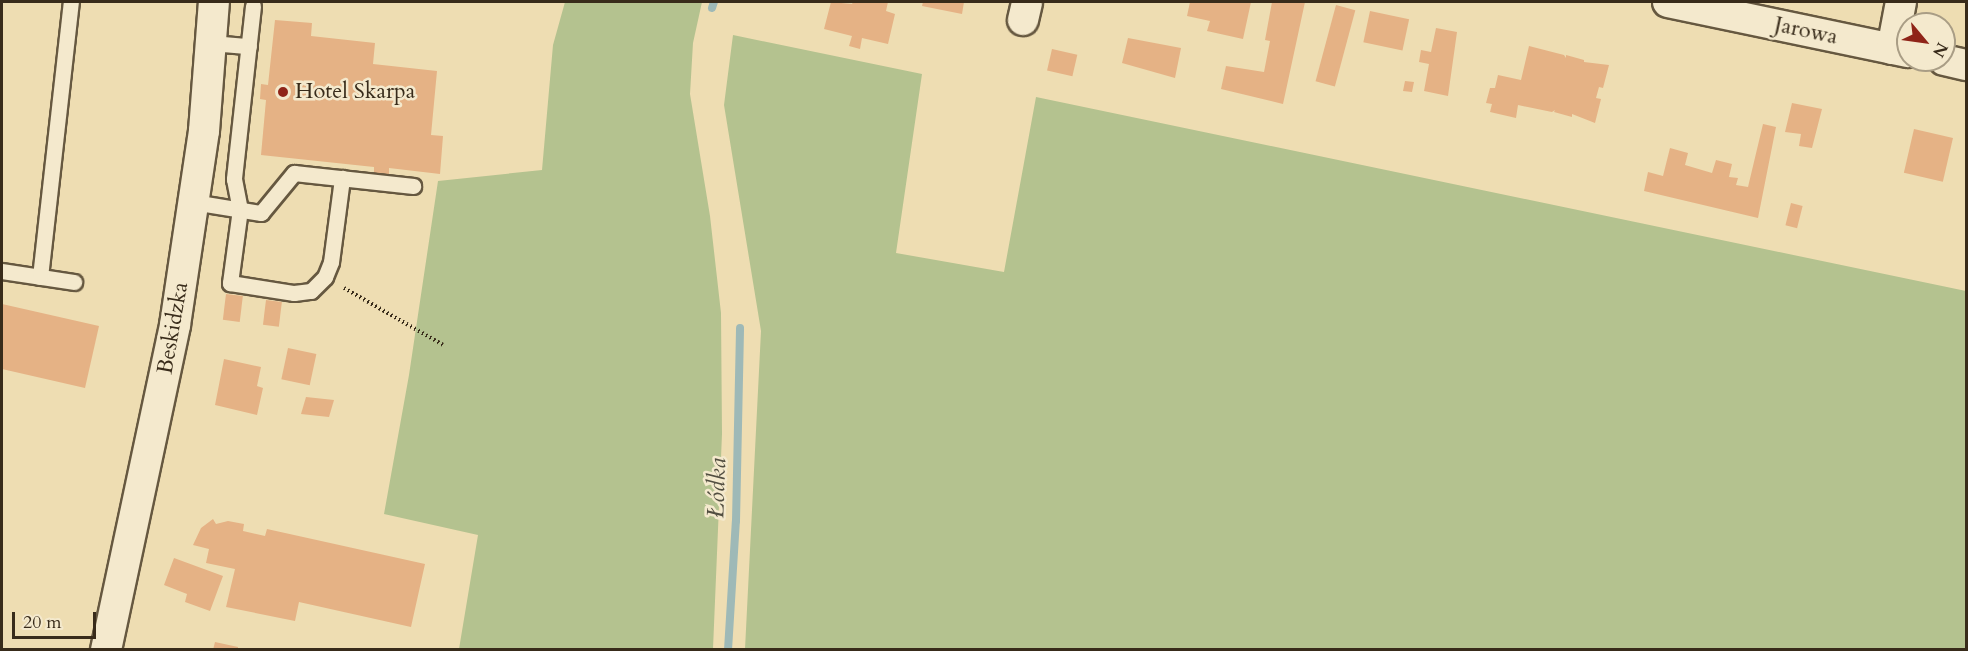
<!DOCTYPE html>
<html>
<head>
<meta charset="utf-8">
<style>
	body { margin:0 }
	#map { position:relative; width:1968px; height:651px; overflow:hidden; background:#eeddb2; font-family:Cardo,serif }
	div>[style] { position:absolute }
	.green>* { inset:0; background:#b4c28f }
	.stream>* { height:8px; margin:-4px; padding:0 4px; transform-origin:4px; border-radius:4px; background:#9eb9b7 }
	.building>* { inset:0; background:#e5b285; transform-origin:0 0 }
	.path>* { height:4px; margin-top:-2px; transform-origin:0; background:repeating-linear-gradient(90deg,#382b1a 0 1.5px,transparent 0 4.5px) }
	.roads { filter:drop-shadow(2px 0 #665840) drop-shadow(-2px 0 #665840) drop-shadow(0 2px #665840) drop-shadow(0 -2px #665840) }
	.service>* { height:15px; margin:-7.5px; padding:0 7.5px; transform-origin:7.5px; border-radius:7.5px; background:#f4e9cd }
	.minor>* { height:30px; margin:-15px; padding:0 15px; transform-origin:15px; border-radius:15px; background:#f4e9cd }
	.dots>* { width:16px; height:16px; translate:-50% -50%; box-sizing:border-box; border:3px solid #f4e9cd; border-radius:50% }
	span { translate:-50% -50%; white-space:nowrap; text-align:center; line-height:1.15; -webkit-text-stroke:5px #f4e9cd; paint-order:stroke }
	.street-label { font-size:22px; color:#382b1a }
	.poi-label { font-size:22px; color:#382b1a }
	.left { translate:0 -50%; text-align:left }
	.water-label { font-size:24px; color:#524e41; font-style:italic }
	.frame { position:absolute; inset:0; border:3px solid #382b1a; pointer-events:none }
	.north { position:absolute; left:1896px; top:12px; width:60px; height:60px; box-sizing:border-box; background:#f4e9cd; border:2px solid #a99d85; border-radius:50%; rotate:119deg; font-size:16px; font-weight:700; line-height:24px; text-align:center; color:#382b1a }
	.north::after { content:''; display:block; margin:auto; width:21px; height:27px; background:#8f2418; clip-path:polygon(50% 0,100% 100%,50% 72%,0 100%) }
	.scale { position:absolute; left:12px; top:612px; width:84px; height:27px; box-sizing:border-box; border:3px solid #382b1a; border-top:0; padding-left:8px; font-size:18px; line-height:21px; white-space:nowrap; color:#382b1a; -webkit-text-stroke:4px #f4e9cd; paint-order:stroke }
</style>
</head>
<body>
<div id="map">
	<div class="green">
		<i style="clip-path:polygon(565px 2px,702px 2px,693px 43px,690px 94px,710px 216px,721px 313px,722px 434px,713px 649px,459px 649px,478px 535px,384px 514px,409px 375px,438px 181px,542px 170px,553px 45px)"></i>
		<i style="clip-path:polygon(733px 35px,922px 74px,896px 253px,1004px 272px,1036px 97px,1966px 291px,1966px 649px,745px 649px,761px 331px,724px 105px)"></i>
	</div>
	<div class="stream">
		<i style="left:712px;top:8px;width:6px;rotate:-72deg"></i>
		<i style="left:728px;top:650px;width:129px;rotate:-86.5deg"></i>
		<i style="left:736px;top:521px;width:193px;rotate:-88.8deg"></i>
	</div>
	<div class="building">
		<i style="clip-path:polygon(831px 2px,852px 4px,853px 2px,888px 2px,886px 11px,895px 14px,888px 44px,862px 38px,860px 49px,849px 46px,852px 36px,824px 29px)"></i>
		<i style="clip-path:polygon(923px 2px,964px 2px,962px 14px,922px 6px)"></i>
		<i style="clip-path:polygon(1190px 2px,1251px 2px,1243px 39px,1207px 31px,1210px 21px,1187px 16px)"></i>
		<i style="clip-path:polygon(1272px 2px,1305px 2px,1283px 104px,1221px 89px,1226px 66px,1264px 72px,1270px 41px,1265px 40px)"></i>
		<i style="left:1336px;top:5px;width:20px;height:79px;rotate:15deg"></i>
		<i style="left:1370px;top:11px;width:40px;height:32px;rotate:12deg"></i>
		<i style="clip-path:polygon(275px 20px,312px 23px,311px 36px,375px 43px,373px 64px,437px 71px,431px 135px,443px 136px,440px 174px,389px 168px,389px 175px,374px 173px,374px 167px,261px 155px,266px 100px,260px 99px,261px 84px,268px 85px)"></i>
		<i style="clip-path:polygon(1436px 28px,1457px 32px,1448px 96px,1424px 91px,1429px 64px,1419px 62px,1421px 50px,1431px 52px)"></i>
		<i style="clip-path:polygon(1128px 38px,1181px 48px,1175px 78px,1122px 63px)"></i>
		<i style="clip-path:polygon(1529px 46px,1564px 55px,1566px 58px,1566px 55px,1584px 60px,1584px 62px,1609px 65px,1603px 88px,1599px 87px,1596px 98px,1601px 99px,1595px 123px,1572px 114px,1572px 117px,1554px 112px,1555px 110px,1552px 112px,1518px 105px,1516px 118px,1490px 112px,1492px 104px,1486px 103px,1490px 88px,1495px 88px,1498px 75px,1521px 80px)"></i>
		<i style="left:1052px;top:49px;width:26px;height:22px;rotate:13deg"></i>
		<i style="clip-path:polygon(1405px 81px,1414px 82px,1412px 92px,1403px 91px)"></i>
		<i style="clip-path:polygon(1792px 103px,1822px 109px,1812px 148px,1799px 146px,1801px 134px,1785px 132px)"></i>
		<i style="clip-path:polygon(1763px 124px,1776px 127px,1758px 218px,1644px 191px,1648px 172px,1663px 176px,1670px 148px,1688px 153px,1685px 165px,1712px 173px,1716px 160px,1732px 164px,1729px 177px,1738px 178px,1736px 185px,1748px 187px)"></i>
		<i style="left:1914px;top:129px;width:40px;height:45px;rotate:13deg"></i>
		<i style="left:1791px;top:203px;width:12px;height:23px;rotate:14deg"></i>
		<i style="left:226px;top:294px;width:17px;height:26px;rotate:7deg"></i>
		<i style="left:266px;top:300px;width:16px;height:25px;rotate:7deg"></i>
		<i style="clip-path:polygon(2px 304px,99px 326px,85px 388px,2px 369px)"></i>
		<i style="left:288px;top:348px;width:29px;height:32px;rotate:12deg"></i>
		<i style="clip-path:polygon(224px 359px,261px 367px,257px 386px,263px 388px,257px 415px,215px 405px)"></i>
		<i style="clip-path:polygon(306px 397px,334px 400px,329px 417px,301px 414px)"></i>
		<i style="clip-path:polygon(213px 519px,216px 524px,228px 521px,244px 524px,243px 531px,265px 536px,267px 529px,425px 564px,411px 627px,299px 602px,295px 621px,226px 607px,235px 569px,206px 563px,209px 549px,193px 545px,201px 528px)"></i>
		<i style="clip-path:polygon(174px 558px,223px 576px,210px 611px,185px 602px,187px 594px,164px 585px)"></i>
		<i style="clip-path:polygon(215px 642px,238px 647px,238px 650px,213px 650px)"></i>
	</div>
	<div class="path">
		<i style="left:344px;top:288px;width:114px;rotate:29.9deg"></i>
	</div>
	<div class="roads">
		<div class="service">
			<i style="left:253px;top:6px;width:174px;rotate:96.3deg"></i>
			<i style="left:234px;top:179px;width:31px;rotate:79deg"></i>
			<i style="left:240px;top:209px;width:75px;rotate:97.7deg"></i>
			<i style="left:230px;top:283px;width:65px;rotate:8.9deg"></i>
			<i style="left:294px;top:293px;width:17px;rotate:-7deg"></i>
			<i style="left:311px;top:291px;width:20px;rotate:-45deg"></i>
			<i style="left:325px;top:277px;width:16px;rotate:-68deg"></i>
			<i style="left:331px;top:262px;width:85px;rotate:-82.5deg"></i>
			<i style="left:211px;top:43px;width:38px;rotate:5deg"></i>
			<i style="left:193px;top:202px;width:69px;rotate:9.2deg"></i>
			<i style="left:261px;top:213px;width:52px;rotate:-50.5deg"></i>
			<i style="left:294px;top:173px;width:120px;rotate:6.2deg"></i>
			<i style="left:2px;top:271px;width:73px;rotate:8.7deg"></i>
			<i style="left:40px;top:277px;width:277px;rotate:-83.6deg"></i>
		</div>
		<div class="minor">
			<i style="left:1668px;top:2px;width:245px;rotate:11.8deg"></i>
			<i style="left:1023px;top:20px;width:18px;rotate:-77deg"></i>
			<i style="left:1892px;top:49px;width:48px;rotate:-79.2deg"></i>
			<i style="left:1944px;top:60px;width:23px;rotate:13deg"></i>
			<i style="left:106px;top:650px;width:332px;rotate:-78deg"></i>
			<i style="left:175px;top:325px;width:196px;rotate:-81.5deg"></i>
			<i style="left:204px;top:131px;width:129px;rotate:-85.6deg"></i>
		</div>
	</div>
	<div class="dots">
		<i style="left:283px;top:92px;background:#8f2418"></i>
	</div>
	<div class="street-label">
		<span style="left:1806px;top:31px;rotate:12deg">Jarowa</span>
		<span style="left:173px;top:328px;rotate:-80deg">Beskidzka</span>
	</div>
	<div class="poi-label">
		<span class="left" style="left:295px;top:92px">Hotel Skarpa</span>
	</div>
	<div class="water-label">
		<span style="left:717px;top:488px;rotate:-88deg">Łódka</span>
	</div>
	<div class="frame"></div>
	<div class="north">N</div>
	<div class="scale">20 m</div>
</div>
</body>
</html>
